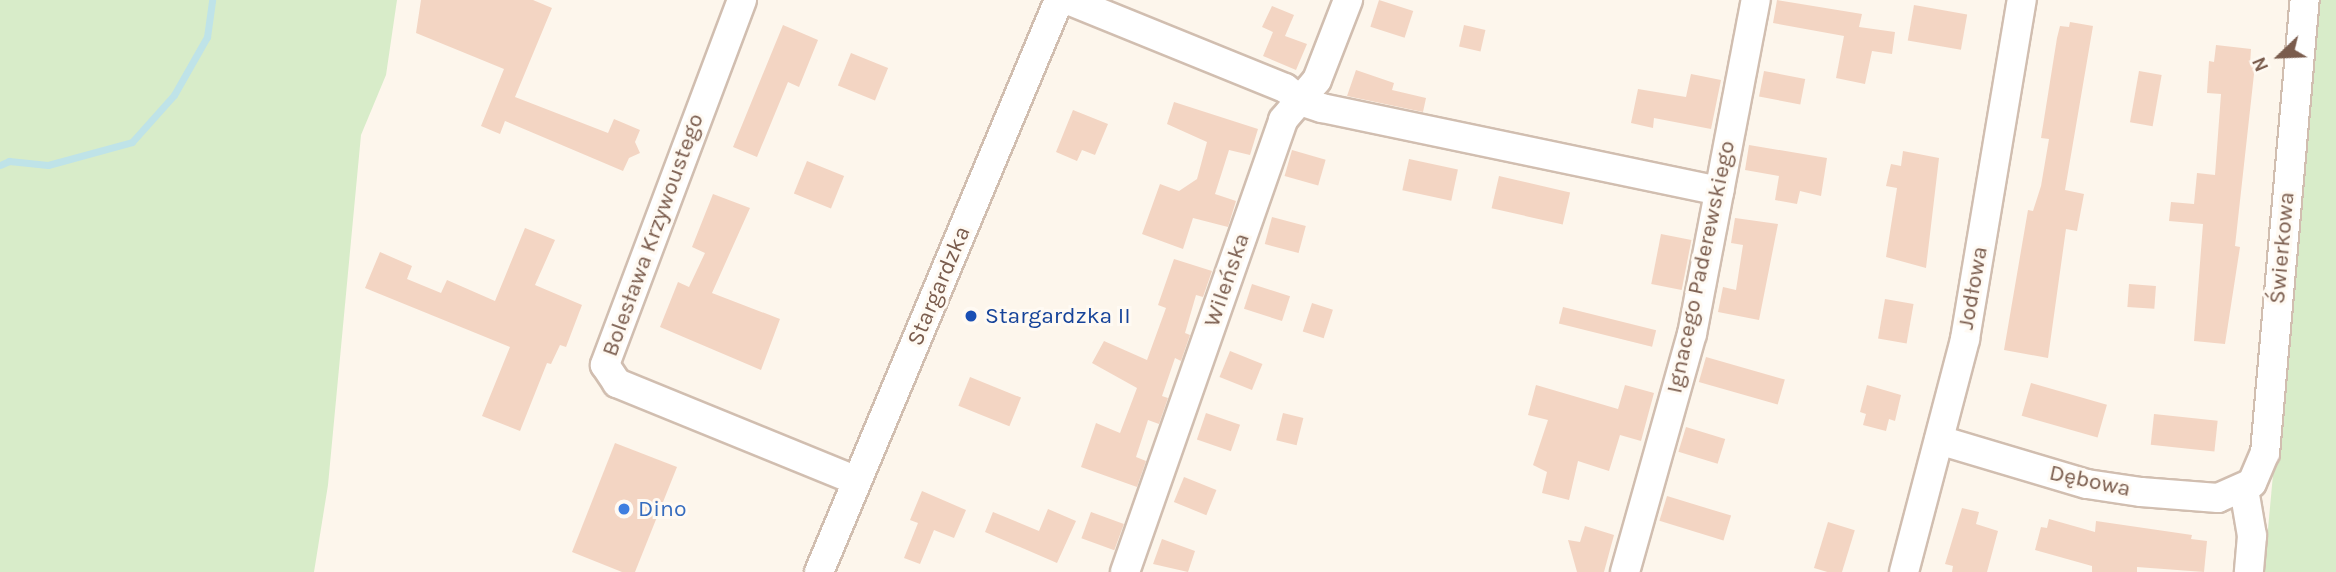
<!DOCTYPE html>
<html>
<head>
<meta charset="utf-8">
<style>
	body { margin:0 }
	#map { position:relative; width:2336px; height:572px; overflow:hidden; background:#fdf6ec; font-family:Karla,sans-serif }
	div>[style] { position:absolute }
	.green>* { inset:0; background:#d8ecc9 }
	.stream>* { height:7px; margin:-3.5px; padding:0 3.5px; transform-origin:3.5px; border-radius:3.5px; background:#bfe3e8 }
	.building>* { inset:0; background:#f3d5c3; transform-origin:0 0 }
	.roads { filter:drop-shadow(2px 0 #d1beb0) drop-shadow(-2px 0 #d1beb0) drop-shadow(0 2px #d1beb0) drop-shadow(0 -2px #d1beb0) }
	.minor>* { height:28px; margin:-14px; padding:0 14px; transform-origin:14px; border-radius:14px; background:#fff }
	.dots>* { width:19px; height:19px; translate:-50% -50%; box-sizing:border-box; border:4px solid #fffaf3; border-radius:50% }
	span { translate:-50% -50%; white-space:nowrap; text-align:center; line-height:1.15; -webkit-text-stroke:6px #fffaf3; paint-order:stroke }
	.street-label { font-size:23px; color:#7a5c4d }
	.transit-label { font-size:23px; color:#164399 }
	.left { translate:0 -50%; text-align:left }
	.shop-label { font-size:23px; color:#366cbe }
	.north { position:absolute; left:2245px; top:21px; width:70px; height:70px; -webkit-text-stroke:5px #fffaf3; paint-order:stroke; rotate:247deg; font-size:19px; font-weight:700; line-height:28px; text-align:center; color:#7a5c4d }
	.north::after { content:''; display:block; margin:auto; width:24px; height:32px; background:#7a5c4d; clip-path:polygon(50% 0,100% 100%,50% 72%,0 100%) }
</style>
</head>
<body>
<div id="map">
	<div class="green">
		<i style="clip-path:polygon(0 0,397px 0,386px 75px,361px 135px,328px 485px,314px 572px,0 572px)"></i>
		<i style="clip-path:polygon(2317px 0,2336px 0,2336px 572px,2264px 572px)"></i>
	</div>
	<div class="stream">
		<i style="left:0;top:165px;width:10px;rotate:-24deg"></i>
		<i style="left:9px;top:161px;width:39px;rotate:6deg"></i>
		<i style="left:48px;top:165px;width:87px;rotate:-15.3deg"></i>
		<i style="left:132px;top:142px;width:63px;rotate:-48.2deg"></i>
		<i style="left:174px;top:95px;width:67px;rotate:-60.4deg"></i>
		<i style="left:207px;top:37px;width:37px;rotate:-82deg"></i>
	</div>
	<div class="building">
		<i style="clip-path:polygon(421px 0,533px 0,552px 8px,515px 97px,608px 133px,614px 119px,640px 130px,635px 142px,640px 153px,629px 158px,623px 171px,505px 121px,500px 134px,481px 126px,504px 69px,416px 33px)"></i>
		<i style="left:1379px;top:0;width:36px;height:28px;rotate:18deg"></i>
		<i style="clip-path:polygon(1777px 0,1862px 14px,1859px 27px,1895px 32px,1892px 54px,1872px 51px,1865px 84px,1836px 78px,1844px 36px,1773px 23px)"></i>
		<i style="left:1914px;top:5px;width:54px;height:36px;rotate:10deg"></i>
		<i style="clip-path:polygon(1272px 6px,1294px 15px,1285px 36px,1307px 44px,1296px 70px,1263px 56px,1273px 32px,1262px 27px)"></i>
		<i style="clip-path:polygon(2070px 22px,2093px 26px,2065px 190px,2084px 194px,2077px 231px,2066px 229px,2048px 358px,2004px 350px,2028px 210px,2033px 211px,2041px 186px,2049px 139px,2041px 138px,2057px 38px,2060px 26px,2069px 27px)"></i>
		<i style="clip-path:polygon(783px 25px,818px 40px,799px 87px,788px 82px,757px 157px,733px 147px)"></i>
		<i style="left:1464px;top:25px;width:22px;height:22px;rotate:13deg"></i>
		<i style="clip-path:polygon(2216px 45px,2251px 49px,2250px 65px,2255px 65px,2235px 246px,2240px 247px,2225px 344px,2194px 341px,2203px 224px,2169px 221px,2171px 202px,2194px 204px,2197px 173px,2215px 175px,2221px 94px,2207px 93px,2209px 61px,2214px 62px)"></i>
		<i style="left:851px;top:53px;width:40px;height:35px;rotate:22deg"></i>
		<i style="clip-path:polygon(1356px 70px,1394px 83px,1392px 90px,1426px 98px,1423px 112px,1347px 96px)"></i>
		<i style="left:1764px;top:71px;width:42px;height:26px;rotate:11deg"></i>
		<i style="left:2139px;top:71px;width:23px;height:52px;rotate:10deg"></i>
		<i style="clip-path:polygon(1691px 74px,1721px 80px,1711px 129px,1654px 118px,1653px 128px,1631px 123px,1638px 89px,1686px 97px)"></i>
		<i style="clip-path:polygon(1174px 102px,1258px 129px,1250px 155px,1229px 150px,1215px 194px,1236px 201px,1228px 227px,1193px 218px,1183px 249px,1142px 234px,1160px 184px,1179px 191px,1197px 179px,1207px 142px,1167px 124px)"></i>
		<i style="clip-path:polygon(1073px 110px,1108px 124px,1095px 155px,1082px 150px,1077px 161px,1056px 152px)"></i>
		<i style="clip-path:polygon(1749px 145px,1827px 158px,1821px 196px,1800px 191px,1797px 204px,1775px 200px,1779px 176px,1745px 170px)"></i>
		<i style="left:1292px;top:150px;width:35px;height:27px;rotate:16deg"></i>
		<i style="clip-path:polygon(1903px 151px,1939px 158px,1926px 268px,1886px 257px,1897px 188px,1886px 186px,1891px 164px,1901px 166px)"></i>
		<i style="left:1409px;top:159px;width:50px;height:32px;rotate:12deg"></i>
		<i style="left:807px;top:161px;width:40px;height:35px;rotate:22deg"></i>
		<i style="left:1499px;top:176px;width:73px;height:33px;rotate:13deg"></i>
		<i style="clip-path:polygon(713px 194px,750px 208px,712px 293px,780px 319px,761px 370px,660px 327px,678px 282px,689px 287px,705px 253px,692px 247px)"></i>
		<i style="left:1272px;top:217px;width:35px;height:28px;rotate:15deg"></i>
		<i style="clip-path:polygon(1735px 218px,1778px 224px,1759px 320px,1718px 312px,1723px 287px,1736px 290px,1743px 245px,1731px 243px)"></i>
		<i style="clip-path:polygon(525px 228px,555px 240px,535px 285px,582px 305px,566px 347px,560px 345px,551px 364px,547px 363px,520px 431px,482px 416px,510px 347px,365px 288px,380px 252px,412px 266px,407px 279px,441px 293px,447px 280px,495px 301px)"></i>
		<i style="left:1661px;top:234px;width:31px;height:51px;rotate:11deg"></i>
		<i style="clip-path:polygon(1174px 259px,1212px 271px,1203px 297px,1196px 295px,1185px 333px,1190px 335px,1181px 361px,1175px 358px,1162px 396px,1168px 398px,1159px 424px,1148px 420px,1136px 457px,1146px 461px,1137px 487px,1081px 467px,1096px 423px,1120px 433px,1137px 388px,1092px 363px,1104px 341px,1147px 360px,1166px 308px,1158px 305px)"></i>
		<i style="left:1252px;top:284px;width:40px;height:26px;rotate:18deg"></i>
		<i style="left:2129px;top:284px;width:27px;height:23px;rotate:4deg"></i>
		<i style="left:1885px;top:299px;width:29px;height:40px;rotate:10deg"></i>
		<i style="left:1312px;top:303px;width:22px;height:30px;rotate:18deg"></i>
		<i style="left:1563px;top:307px;width:96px;height:17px;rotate:14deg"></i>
		<i style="left:1230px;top:351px;width:35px;height:28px;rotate:22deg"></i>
		<i style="left:1706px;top:357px;width:82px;height:26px;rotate:16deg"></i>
		<i style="left:970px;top:377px;width:55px;height:31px;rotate:22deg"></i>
		<i style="left:2031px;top:383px;width:79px;height:34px;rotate:16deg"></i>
		<i style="clip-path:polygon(1536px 385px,1618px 409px,1625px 385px,1654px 393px,1641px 441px,1620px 435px,1609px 471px,1578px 461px,1569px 500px,1542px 493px,1547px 472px,1533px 465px,1548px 420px,1528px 415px)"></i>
		<i style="clip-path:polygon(1867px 385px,1901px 395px,1895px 421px,1889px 419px,1886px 431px,1863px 425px,1866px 414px,1860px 412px)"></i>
		<i style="left:1206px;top:413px;width:36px;height:28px;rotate:19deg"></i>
		<i style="left:1283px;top:413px;width:21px;height:28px;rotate:14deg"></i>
		<i style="left:2154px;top:414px;width:64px;height:31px;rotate:6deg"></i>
		<i style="left:1686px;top:427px;width:41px;height:26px;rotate:17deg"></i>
		<i style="clip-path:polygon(615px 443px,677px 467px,635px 572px,622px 572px,572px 552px)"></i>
		<i style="left:1184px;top:477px;width:35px;height:27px;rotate:22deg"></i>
		<i style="clip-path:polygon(922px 491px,966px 510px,954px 538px,934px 530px,920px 564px,904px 558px,918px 523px,910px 520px)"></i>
		<i style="left:1667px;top:496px;width:67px;height:26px;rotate:17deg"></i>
		<i style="clip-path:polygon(1962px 508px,1979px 512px,1976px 524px,1998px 531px,1987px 572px,1952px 572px,1953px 566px,1945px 564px)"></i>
		<i style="clip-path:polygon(1048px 509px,1076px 521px,1057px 563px,985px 532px,993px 512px,1039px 531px)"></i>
		<i style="left:1091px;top:512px;width:35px;height:28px;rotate:20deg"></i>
		<i style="clip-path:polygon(2049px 519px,2095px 532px,2096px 521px,2192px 535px,2191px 539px,2207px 541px,2204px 572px,2137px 567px,2137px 572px,2092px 572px,2092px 566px,2035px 550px,2041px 527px,2047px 528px)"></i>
		<i style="left:1828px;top:522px;width:28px;height:48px;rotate:17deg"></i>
		<i style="clip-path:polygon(1585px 526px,1614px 535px,1604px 572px,1577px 572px,1568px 540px,1580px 542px)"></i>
		<i style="clip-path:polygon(1162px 539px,1195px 551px,1188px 572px,1153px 564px)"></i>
	</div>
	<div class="roads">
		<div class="minor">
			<i style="left:742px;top:0;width:390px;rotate:110.6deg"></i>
			<i style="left:605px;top:365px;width:22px;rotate:56deg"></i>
			<i style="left:617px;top:383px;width:259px;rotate:22.2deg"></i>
			<i style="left:1068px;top:0;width:234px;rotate:22.1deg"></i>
			<i style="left:1285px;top:88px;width:23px;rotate:38deg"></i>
			<i style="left:1303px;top:102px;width:20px;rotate:18deg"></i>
			<i style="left:1322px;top:108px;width:406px;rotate:11.8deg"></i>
			<i style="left:1939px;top:440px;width:154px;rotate:16.6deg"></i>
			<i style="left:2087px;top:484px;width:55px;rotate:8.4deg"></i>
			<i style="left:2141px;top:492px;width:77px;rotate:4.5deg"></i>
			<i style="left:2218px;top:498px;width:37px;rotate:-24deg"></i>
			<i style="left:2252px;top:483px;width:33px;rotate:-67deg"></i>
			<i style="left:2265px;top:453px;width:455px;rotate:-85deg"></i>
			<i style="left:2244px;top:489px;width:48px;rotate:80.3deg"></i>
			<i style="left:2252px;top:536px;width:36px;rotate:95deg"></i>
			<i style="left:819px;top:572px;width:620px;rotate:-67.24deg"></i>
			<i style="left:1125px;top:572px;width:479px;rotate:-70.7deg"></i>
			<i style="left:1283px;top:120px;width:52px;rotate:-49.6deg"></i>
			<i style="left:1317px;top:80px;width:86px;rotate:-68.8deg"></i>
			<i style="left:1625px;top:572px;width:247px;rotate:-74.3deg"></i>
			<i style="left:1692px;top:334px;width:340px;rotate:-79.2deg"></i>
			<i style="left:1904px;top:572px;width:241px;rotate:-75.3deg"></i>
			<i style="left:1965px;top:339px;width:344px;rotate:-80.5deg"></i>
		</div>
	</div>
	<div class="dots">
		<i style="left:971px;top:316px;background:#1a4fb4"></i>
		<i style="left:624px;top:509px;background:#3f7fe0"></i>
	</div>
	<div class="street-label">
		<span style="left:653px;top:235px;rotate:-70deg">Bolesława Krzywoustego</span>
		<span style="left:2282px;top:248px;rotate:-85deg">Świerkowa</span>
		<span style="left:1701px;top:267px;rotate:-78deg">Ignacego Paderewskiego</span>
		<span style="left:1227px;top:280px;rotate:-71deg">Wileńska</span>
		<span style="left:939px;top:286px;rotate:-67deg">Stargardzka</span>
		<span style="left:1973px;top:288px;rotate:-80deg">Jodłowa</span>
		<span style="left:2090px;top:481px;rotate:12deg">Dębowa</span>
	</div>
	<div class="transit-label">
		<span class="left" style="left:985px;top:316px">Stargardzka II</span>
	</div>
	<div class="shop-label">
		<span class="left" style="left:638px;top:509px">Dino</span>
	</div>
	<div class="north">N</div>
</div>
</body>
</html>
